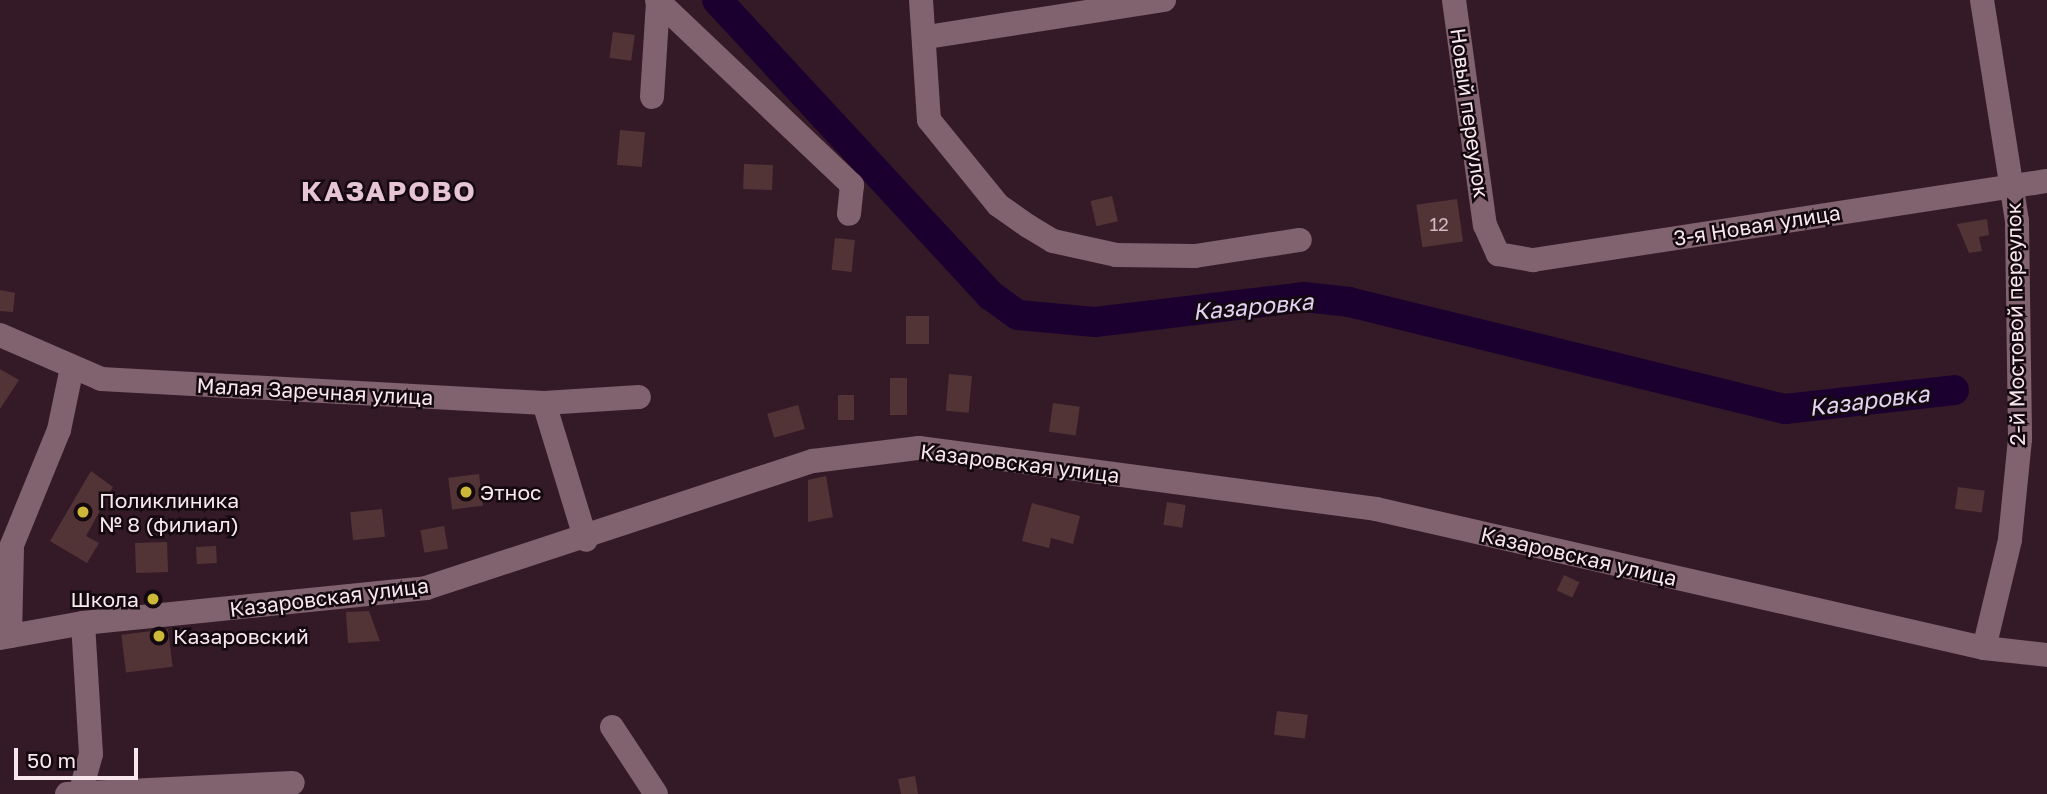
<!DOCTYPE html>
<html>
<head>
<meta charset="utf-8">
<style>
	body { margin:0 }
	#map { position:relative; width:2047px; height:794px; overflow:hidden; background:#341a27; font-family:"Golos Text",sans-serif }
	div>[style] { position:absolute }
	.river>* { height:30px; margin:-15px; padding:0 15px; transform-origin:15px; border-radius:15px; background:#1b002f }
	.building>* { inset:0; background:#523437; transform-origin:0 0 }
	.minor>* { height:24px; margin:-12px; padding:0 12px; transform-origin:12px; border-radius:12px; background:#81626f }
	.dots>* { width:19px; height:19px; translate:-50% -50%; box-sizing:border-box; border:4px solid #14090e; border-radius:50% }
	span { translate:-50% -50%; white-space:nowrap; text-align:center; line-height:1.15; -webkit-text-stroke:5px #14090e; paint-order:stroke }
	.number-label { font-size:18px; color:#cfbac0 }
	.number-label span { -webkit-text-stroke-width:0 }
	.street-label { font-size:21px; color:#f9e7ee }
	.poi-label { font-size:21px; color:#f9e7ee }
	.left { translate:0 -50%; text-align:left }
	.right { translate:-100% -50%; text-align:right }
	.water-label { font-size:23px; color:#e2d2f4; font-style:italic }
	.district-label { font-size:28px; color:#e7c4d3; font-weight:700; letter-spacing:2px }
	.scale { position:absolute; left:14px; top:748px; width:124px; height:32px; box-sizing:border-box; border:4px solid #f9e7ee; border-top:0; padding-left:9px; font-size:21px; line-height:24px; white-space:nowrap; color:#f9e7ee; -webkit-text-stroke:5px #14090e; paint-order:stroke }
</style>
</head>
<body>
<div id="map">
	<div class="river">
		<i style="left:717px;top:0;width:402px;rotate:47.2deg"></i>
		<i style="left:990px;top:295px;width:34px;rotate:36deg"></i>
		<i style="left:1018px;top:315px;width:77px;rotate:5.2deg"></i>
		<i style="left:1095px;top:322px;width:210px;rotate:-6.8deg"></i>
		<i style="left:1304px;top:297px;width:45px;rotate:6.3deg"></i>
		<i style="left:1349px;top:302px;width:449px;rotate:13.8deg"></i>
		<i style="left:1785px;top:409px;width:170px;rotate:-6.4deg"></i>
	</div>
	<div class="building">
		<i style="left:613px;top:32px;width:22px;height:26px;rotate:8deg"></i>
		<i style="left:620px;top:130px;width:25px;height:35px;rotate:5deg"></i>
		<i style="left:744px;top:164px;width:29px;height:25px;rotate:2deg"></i>
		<i style="left:1112px;top:196px;width:26px;height:22px;rotate:77deg"></i>
		<i style="left:1457px;top:199px;width:43px;height:41px;rotate:82deg"></i>
		<i style="clip-path:polygon(1987px 219px,1989px 235px,1979px 237px,1982px 251px,1969px 253px,1957px 224px)"></i>
		<i style="left:835px;top:238px;width:20px;height:32px;rotate:6deg"></i>
		<i style="clip-path:polygon(0 290px,15px 293px,13px 312px,0 311px)"></i>
		<i style="left:906px;top:316px;width:23px;height:28px"></i>
		<i style="clip-path:polygon(0 369px,19px 380px,0 409px)"></i>
		<i style="left:949px;top:374px;width:23px;height:37px;rotate:5deg"></i>
		<i style="left:890px;top:378px;width:17px;height:37px"></i>
		<i style="left:838px;top:395px;width:16px;height:25px"></i>
		<i style="left:1053px;top:403px;width:27px;height:29px;rotate:8deg"></i>
		<i style="left:798px;top:405px;width:25px;height:32px;rotate:74deg"></i>
		<i style="clip-path:polygon(91px 471px,113px 487px,86px 536px,99px 543px,87px 563px,50px 541px)"></i>
		<i style="left:479px;top:474px;width:32px;height:31px;rotate:83deg"></i>
		<i style="clip-path:polygon(826px 476px,833px 517px,808px 522px,808px 480px)"></i>
		<i style="left:1958px;top:487px;width:27px;height:22px;rotate:8deg"></i>
		<i style="left:1167px;top:502px;width:19px;height:23px;rotate:9deg"></i>
		<i style="clip-path:polygon(1032px 503px,1080px 516px,1073px 544px,1051px 538px,1049px 548px,1022px 541px)"></i>
		<i style="left:382px;top:509px;width:28px;height:32px;rotate:84deg"></i>
		<i style="left:444px;top:526px;width:23px;height:24px;rotate:80deg"></i>
		<i style="left:167px;top:542px;width:30px;height:32px;rotate:88deg"></i>
		<i style="left:216px;top:546px;width:17px;height:20px;rotate:87deg"></i>
		<i style="left:1564px;top:575px;width:17px;height:17px;rotate:25deg"></i>
		<i style="clip-path:polygon(369px 611px,380px 641px,348px 643px,346px 612px)"></i>
		<i style="left:168px;top:629px;width:38px;height:47px;rotate:83deg"></i>
		<i style="left:1277px;top:711px;width:31px;height:24px;rotate:7deg"></i>
		<i style="clip-path:polygon(915px 776px,918px 794px,901px 794px,898px 779px)"></i>
	</div>
	<div class="minor">
		<i style="left:657px;top:0;width:269px;rotate:43.5deg"></i>
		<i style="left:852px;top:185px;width:29px;rotate:96deg"></i>
		<i style="left:921px;top:0;width:120px;rotate:86.2deg"></i>
		<i style="left:929px;top:120px;width:109px;rotate:50.9deg"></i>
		<i style="left:998px;top:205px;width:37px;rotate:35deg"></i>
		<i style="left:1028px;top:226px;width:29px;rotate:31deg"></i>
		<i style="left:1053px;top:241px;width:65px;rotate:12.5deg"></i>
		<i style="left:1116px;top:255px;width:79px;rotate:0.7deg"></i>
		<i style="left:1195px;top:256px;width:106px;rotate:-8.7deg"></i>
		<i style="left:1454px;top:0;width:227px;rotate:82.2deg"></i>
		<i style="left:1485px;top:225px;width:32px;rotate:66deg"></i>
		<i style="left:1498px;top:254px;width:36px;rotate:10deg"></i>
		<i style="left:1533px;top:260px;width:520px;rotate:-8.74deg"></i>
		<i style="left:1982px;top:0;width:224px;rotate:81deg"></i>
		<i style="left:2017px;top:221px;width:218px;rotate:89.2deg"></i>
		<i style="left:2020px;top:439px;width:101px;rotate:95.7deg"></i>
		<i style="left:2010px;top:540px;width:111px;rotate:103.5deg"></i>
		<i style="left:927px;top:37px;width:240px;rotate:-8.9deg"></i>
		<i style="left:652px;top:97px;width:96px;rotate:-86.4deg"></i>
		<i style="left:0;top:335px;width:110px;rotate:23.5deg"></i>
		<i style="left:101px;top:379px;width:444px;rotate:3.1deg"></i>
		<i style="left:544px;top:403px;width:95px;rotate:-3.6deg"></i>
		<i style="left:544px;top:403px;width:143px;rotate:73deg"></i>
		<i style="left:10px;top:636px;width:91px;rotate:-88.7deg"></i>
		<i style="left:12px;top:545px;width:124px;rotate:-67.8deg"></i>
		<i style="left:59px;top:430px;width:64px;rotate:-78.3deg"></i>
		<i style="left:0;top:638px;width:84px;rotate:-10.2deg"></i>
		<i style="left:83px;top:623px;width:345px;rotate:-5.8deg"></i>
		<i style="left:426px;top:588px;width:407px;rotate:-18.2deg"></i>
		<i style="left:813px;top:461px;width:107px;rotate:-7deg"></i>
		<i style="left:919px;top:448px;width:461px;rotate:7.6deg"></i>
		<i style="left:1376px;top:509px;width:624px;rotate:12.88deg"></i>
		<i style="left:1984px;top:648px;width:63px;rotate:6.3deg"></i>
		<i style="left:612px;top:727px;width:80px;rotate:56.7deg"></i>
		<i style="left:67px;top:794px;width:226px;rotate:-2.8deg"></i>
		<i style="left:80px;top:794px;width:41px;rotate:-74.6deg"></i>
		<i style="left:91px;top:754px;width:131px;rotate:-93.5deg"></i>
	</div>
	<div class="dots">
		<i style="left:466px;top:492px;background:#ceb837"></i>
		<i style="left:83px;top:512px;background:#ceb837"></i>
		<i style="left:153px;top:599px;background:#ceb837"></i>
		<i style="left:159px;top:636px;background:#ceb837"></i>
	</div>
	<div class="number-label">
		<span style="left:1439px;top:224px">12</span>
	</div>
	<div class="street-label">
		<span style="left:1470px;top:113px;rotate:82deg">Новый переулок</span>
		<span style="left:1757px;top:225px;rotate:-9deg">3-я Новая улица</span>
		<span style="left:2015px;top:324px;rotate:-91deg">2-й Мостовой переулок</span>
		<span style="left:315px;top:391px;rotate:3deg">Малая Заречная улица</span>
		<span style="left:1020px;top:463px;rotate:7deg">Казаровская улица</span>
		<span style="left:1579px;top:556px;rotate:13deg">Казаровская улица</span>
		<span style="left:329px;top:597px;rotate:-7deg">Казаровская улица</span>
	</div>
	<div class="poi-label">
		<span class="left" style="left:480px;top:492px">Этнос</span>
		<span class="left" style="left:99px;top:512px">Поликлиника<br>№ 8 (филиал)</span>
		<span class="right" style="left:139px;top:599px">Школа</span>
		<span class="left" style="left:173px;top:636px">Казаровский</span>
	</div>
	<div class="water-label">
		<span style="left:1253px;top:306px;rotate:-5deg">Казаровка</span>
		<span style="left:1869px;top:400px;rotate:-7deg">Казаровка</span>
	</div>
	<div class="district-label">
		<span style="left:389px;top:191px">КАЗАРОВО</span>
	</div>
	<div class="scale">50 m</div>
</div>
</body>
</html>
